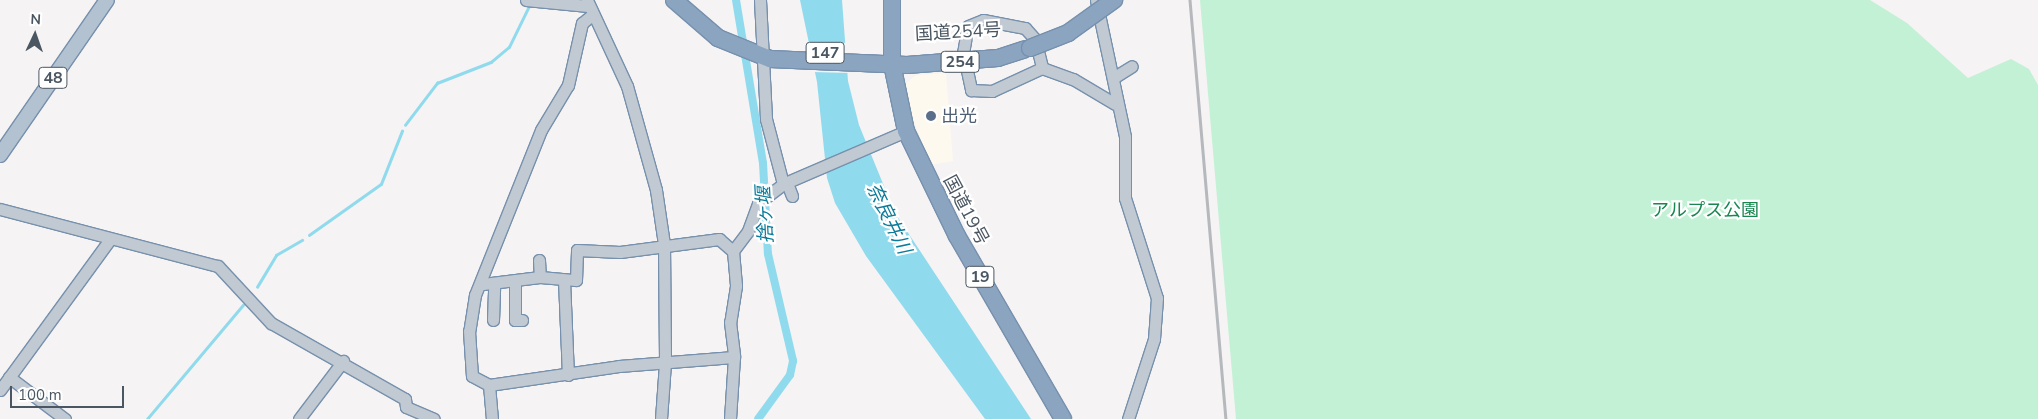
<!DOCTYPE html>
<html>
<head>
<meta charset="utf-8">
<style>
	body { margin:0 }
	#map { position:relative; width:2038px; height:419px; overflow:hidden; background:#f5f3f3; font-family:"Nunito Sans","Noto Sans JP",sans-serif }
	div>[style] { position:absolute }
	.commercial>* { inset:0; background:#fdf9ef }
	.green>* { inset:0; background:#c3f1d5 }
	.water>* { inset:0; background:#90daee }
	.pier>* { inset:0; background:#f5f3f3 }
	.stream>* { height:2.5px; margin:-1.25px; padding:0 1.25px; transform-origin:1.25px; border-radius:1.25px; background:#90daee }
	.canal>* { height:8px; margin:-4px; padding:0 4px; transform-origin:4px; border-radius:4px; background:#90daee }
	.roads { filter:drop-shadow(1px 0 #7690ad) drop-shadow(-1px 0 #7690ad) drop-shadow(0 1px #7690ad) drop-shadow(0 -1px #7690ad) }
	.minor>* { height:11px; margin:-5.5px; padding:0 5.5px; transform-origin:5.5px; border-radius:5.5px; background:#c1cad2 }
	.major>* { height:14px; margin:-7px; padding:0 7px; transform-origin:7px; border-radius:7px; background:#b3c2d1 }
	.highway>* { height:16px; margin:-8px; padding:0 8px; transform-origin:8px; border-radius:8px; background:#8ba5c1 }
	.rail>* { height:2.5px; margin:-1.25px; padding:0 1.25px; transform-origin:1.25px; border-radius:1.25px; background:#b5b8bd }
	.bridges { filter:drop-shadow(1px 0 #7690ad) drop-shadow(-1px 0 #7690ad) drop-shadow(0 1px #7690ad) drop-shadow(0 -1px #7690ad) }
	.highway-bridge>* { height:16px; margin:-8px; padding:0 8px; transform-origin:8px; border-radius:8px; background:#8ba5c1 }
	.dots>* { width:14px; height:14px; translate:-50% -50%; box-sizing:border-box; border:2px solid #fff; border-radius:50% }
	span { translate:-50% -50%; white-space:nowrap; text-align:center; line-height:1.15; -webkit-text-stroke:4.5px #fff; paint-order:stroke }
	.shield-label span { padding:1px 4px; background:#fff; border:1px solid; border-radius:4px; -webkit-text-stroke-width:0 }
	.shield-label { font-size:16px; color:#4a5661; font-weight:700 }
	.street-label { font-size:18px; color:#4a5661 }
	.service-label { font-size:18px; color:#4e5e75 }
	.left { translate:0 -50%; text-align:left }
	.park-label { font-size:18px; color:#17864f }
	.water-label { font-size:19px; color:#0c7c9b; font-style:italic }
	.north { position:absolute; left:10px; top:10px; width:50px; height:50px; -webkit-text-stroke:4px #fff; paint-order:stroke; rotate:3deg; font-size:14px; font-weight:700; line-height:20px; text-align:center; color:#4a5661 }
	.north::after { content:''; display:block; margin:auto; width:18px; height:22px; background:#4a5661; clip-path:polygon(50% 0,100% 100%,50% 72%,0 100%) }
	.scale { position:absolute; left:10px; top:386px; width:114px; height:22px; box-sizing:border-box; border:2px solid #4a5661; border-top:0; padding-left:6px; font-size:15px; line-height:18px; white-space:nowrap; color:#4a5661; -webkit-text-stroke:4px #fff; paint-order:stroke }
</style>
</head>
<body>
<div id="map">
	<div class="commercial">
		<i style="clip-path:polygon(946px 73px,953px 161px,931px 165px,910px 112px,905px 84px,916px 75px)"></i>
	</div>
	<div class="green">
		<i style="clip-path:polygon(1200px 0,1870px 0,1907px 23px,1968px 78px,2011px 59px,2029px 69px,2038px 85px,2038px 419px,1236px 419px)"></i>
	</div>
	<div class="water">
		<i style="clip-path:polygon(800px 0,842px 0,848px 81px,859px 125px,895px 213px,1031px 419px,985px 419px,866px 256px,835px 203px,827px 178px,817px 82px)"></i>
	</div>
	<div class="pier">
		<i style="clip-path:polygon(806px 42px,848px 43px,850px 73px,812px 72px)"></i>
	</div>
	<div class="stream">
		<i style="left:405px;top:125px;width:53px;rotate:-52.7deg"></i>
		<i style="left:437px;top:83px;width:58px;rotate:-21.3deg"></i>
		<i style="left:491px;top:62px;width:23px;rotate:-40deg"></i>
		<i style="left:509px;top:47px;width:46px;rotate:-64deg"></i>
		<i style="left:309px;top:235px;width:88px;rotate:-35.3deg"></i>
		<i style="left:381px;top:184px;width:57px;rotate:-68.4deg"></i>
		<i style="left:257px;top:287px;width:37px;rotate:-59deg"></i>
		<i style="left:276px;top:255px;width:30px;rotate:-30deg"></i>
		<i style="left:147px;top:419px;width:149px;rotate:-49.9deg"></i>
	</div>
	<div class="canal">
		<i style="left:736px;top:0;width:165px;rotate:80.6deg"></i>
		<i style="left:763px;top:163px;width:91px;rotate:86.9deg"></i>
		<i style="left:768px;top:254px;width:110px;rotate:76.8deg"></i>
		<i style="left:793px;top:361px;width:14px;rotate:102deg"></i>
		<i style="left:790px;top:375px;width:54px;rotate:126deg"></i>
	</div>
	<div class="roads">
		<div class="minor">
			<i style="left:526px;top:0;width:62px;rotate:5.5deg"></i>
			<i style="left:587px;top:0;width:95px;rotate:65.1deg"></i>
			<i style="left:627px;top:86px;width:108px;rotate:74.4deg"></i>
			<i style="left:656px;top:190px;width:55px;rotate:81.6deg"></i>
			<i style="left:664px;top:244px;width:119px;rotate:89.5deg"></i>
			<i style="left:665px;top:363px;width:56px;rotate:94.1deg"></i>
			<i style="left:760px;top:0;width:119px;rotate:87.1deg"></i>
			<i style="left:766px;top:119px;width:67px;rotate:75.3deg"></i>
			<i style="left:1096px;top:0;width:140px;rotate:78deg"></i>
			<i style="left:1125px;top:137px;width:61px;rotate:90deg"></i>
			<i style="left:1125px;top:198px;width:105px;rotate:72.3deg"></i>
			<i style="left:1157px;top:298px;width:41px;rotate:94.2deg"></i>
			<i style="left:1154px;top:339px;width:84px;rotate:108deg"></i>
			<i style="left:592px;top:15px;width:13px;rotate:141deg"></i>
			<i style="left:582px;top:23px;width:64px;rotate:102.7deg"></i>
			<i style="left:568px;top:85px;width:52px;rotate:121deg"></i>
			<i style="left:541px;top:130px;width:178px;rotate:111.8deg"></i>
			<i style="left:475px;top:295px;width:36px;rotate:99deg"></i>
			<i style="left:469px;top:331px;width:45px;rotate:86.2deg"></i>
			<i style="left:472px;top:376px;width:19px;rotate:28deg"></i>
			<i style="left:489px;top:385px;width:131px;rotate:-8.3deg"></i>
			<i style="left:619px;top:366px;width:115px;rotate:-4.5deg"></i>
			<i style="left:963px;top:53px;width:27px;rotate:-80deg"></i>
			<i style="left:968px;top:26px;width:16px;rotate:-22deg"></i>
			<i style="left:983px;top:20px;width:43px;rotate:10.8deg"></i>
			<i style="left:1025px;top:28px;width:15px;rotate:48deg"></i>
			<i style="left:1035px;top:39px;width:30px;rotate:76deg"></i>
			<i style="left:965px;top:61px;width:30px;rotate:78deg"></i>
			<i style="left:971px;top:90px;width:21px;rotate:3deg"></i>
			<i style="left:992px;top:91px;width:55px;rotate:-24.7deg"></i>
			<i style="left:1042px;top:68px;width:33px;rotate:20deg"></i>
			<i style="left:1073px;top:79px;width:49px;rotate:30.8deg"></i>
			<i style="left:1113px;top:78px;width:22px;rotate:-32deg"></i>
			<i style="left:787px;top:183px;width:14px;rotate:69deg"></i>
			<i style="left:0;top:209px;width:225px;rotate:14.7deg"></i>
			<i style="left:218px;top:266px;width:78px;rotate:47.1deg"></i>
			<i style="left:271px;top:323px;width:154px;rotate:29.6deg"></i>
			<i style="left:405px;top:399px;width:8px;rotate:83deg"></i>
			<i style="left:406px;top:407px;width:30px;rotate:23deg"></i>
			<i style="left:733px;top:251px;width:25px;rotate:-53deg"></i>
			<i style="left:748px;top:231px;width:30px;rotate:-70deg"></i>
			<i style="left:758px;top:203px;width:31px;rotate:-37deg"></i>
			<i style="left:783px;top:184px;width:134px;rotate:-23.3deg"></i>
			<i style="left:539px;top:260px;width:17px;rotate:87deg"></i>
			<i style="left:515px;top:280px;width:40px;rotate:90deg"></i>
			<i style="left:515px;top:320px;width:7px"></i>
			<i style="left:564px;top:280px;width:95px;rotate:87.6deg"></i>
			<i style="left:483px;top:284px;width:57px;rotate:-7deg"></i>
			<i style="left:540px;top:277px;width:36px;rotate:5deg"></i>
			<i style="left:576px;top:280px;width:30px;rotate:-88deg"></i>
			<i style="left:577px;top:250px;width:43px;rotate:2.7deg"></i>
			<i style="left:620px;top:252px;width:100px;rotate:-7.5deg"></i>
			<i style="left:719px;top:239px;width:18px;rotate:41deg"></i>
			<i style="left:733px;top:251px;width:35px;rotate:85deg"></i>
			<i style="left:736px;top:286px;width:36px;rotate:99deg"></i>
			<i style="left:730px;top:322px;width:35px;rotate:83deg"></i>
			<i style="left:734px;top:357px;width:62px;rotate:93.7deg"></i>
			<i style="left:493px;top:320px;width:35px;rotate:-88deg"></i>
			<i style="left:9px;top:377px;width:70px;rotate:36.9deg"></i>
			<i style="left:489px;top:385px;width:34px;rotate:85deg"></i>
			<i style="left:0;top:390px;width:187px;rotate:-53.9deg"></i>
			<i style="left:299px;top:419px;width:73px;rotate:-52.8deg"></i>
		</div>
		<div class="major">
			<i style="left:0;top:155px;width:188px;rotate:-55.4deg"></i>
		</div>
		<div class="highway">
			<i style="left:674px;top:0;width:58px;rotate:40.8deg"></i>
			<i style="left:718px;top:38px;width:56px;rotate:22deg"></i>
			<i style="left:770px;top:59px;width:137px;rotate:2.5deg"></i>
			<i style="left:907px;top:65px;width:91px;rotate:-4.4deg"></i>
			<i style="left:998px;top:58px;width:28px;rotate:-18deg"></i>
			<i style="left:892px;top:0;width:64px;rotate:90deg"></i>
			<i style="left:892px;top:64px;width:68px;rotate:78.2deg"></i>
			<i style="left:906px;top:131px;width:117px;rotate:64.1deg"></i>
			<i style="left:957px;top:236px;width:211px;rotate:59.9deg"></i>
		</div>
	</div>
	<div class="rail">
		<i style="left:1190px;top:0;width:421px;rotate:85.1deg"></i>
	</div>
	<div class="bridges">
		<div class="highway-bridge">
			<i style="left:1030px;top:48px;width:41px;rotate:-21.5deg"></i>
			<i style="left:1068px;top:33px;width:57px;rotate:-35.7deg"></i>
		</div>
	</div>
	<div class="dots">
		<i style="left:931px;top:116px;background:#5c6f8a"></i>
	</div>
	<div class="shield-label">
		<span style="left:825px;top:53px">147</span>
		<span style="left:960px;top:62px">254</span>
		<span style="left:53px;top:78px">48</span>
		<span style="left:980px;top:277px">19</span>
	</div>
	<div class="street-label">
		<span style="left:958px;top:32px;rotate:-3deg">国道254号</span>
		<span style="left:966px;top:210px;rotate:62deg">国道19号</span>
	</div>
	<div class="service-label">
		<span class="left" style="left:941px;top:116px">出光</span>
	</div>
	<div class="park-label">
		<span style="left:1705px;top:210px">アルプス公園</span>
	</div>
	<div class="water-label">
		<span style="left:766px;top:215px;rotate:-93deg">捨ヶ堰</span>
		<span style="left:888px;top:219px;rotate:64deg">奈良井川</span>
	</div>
	<div class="north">N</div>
	<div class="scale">100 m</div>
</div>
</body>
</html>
